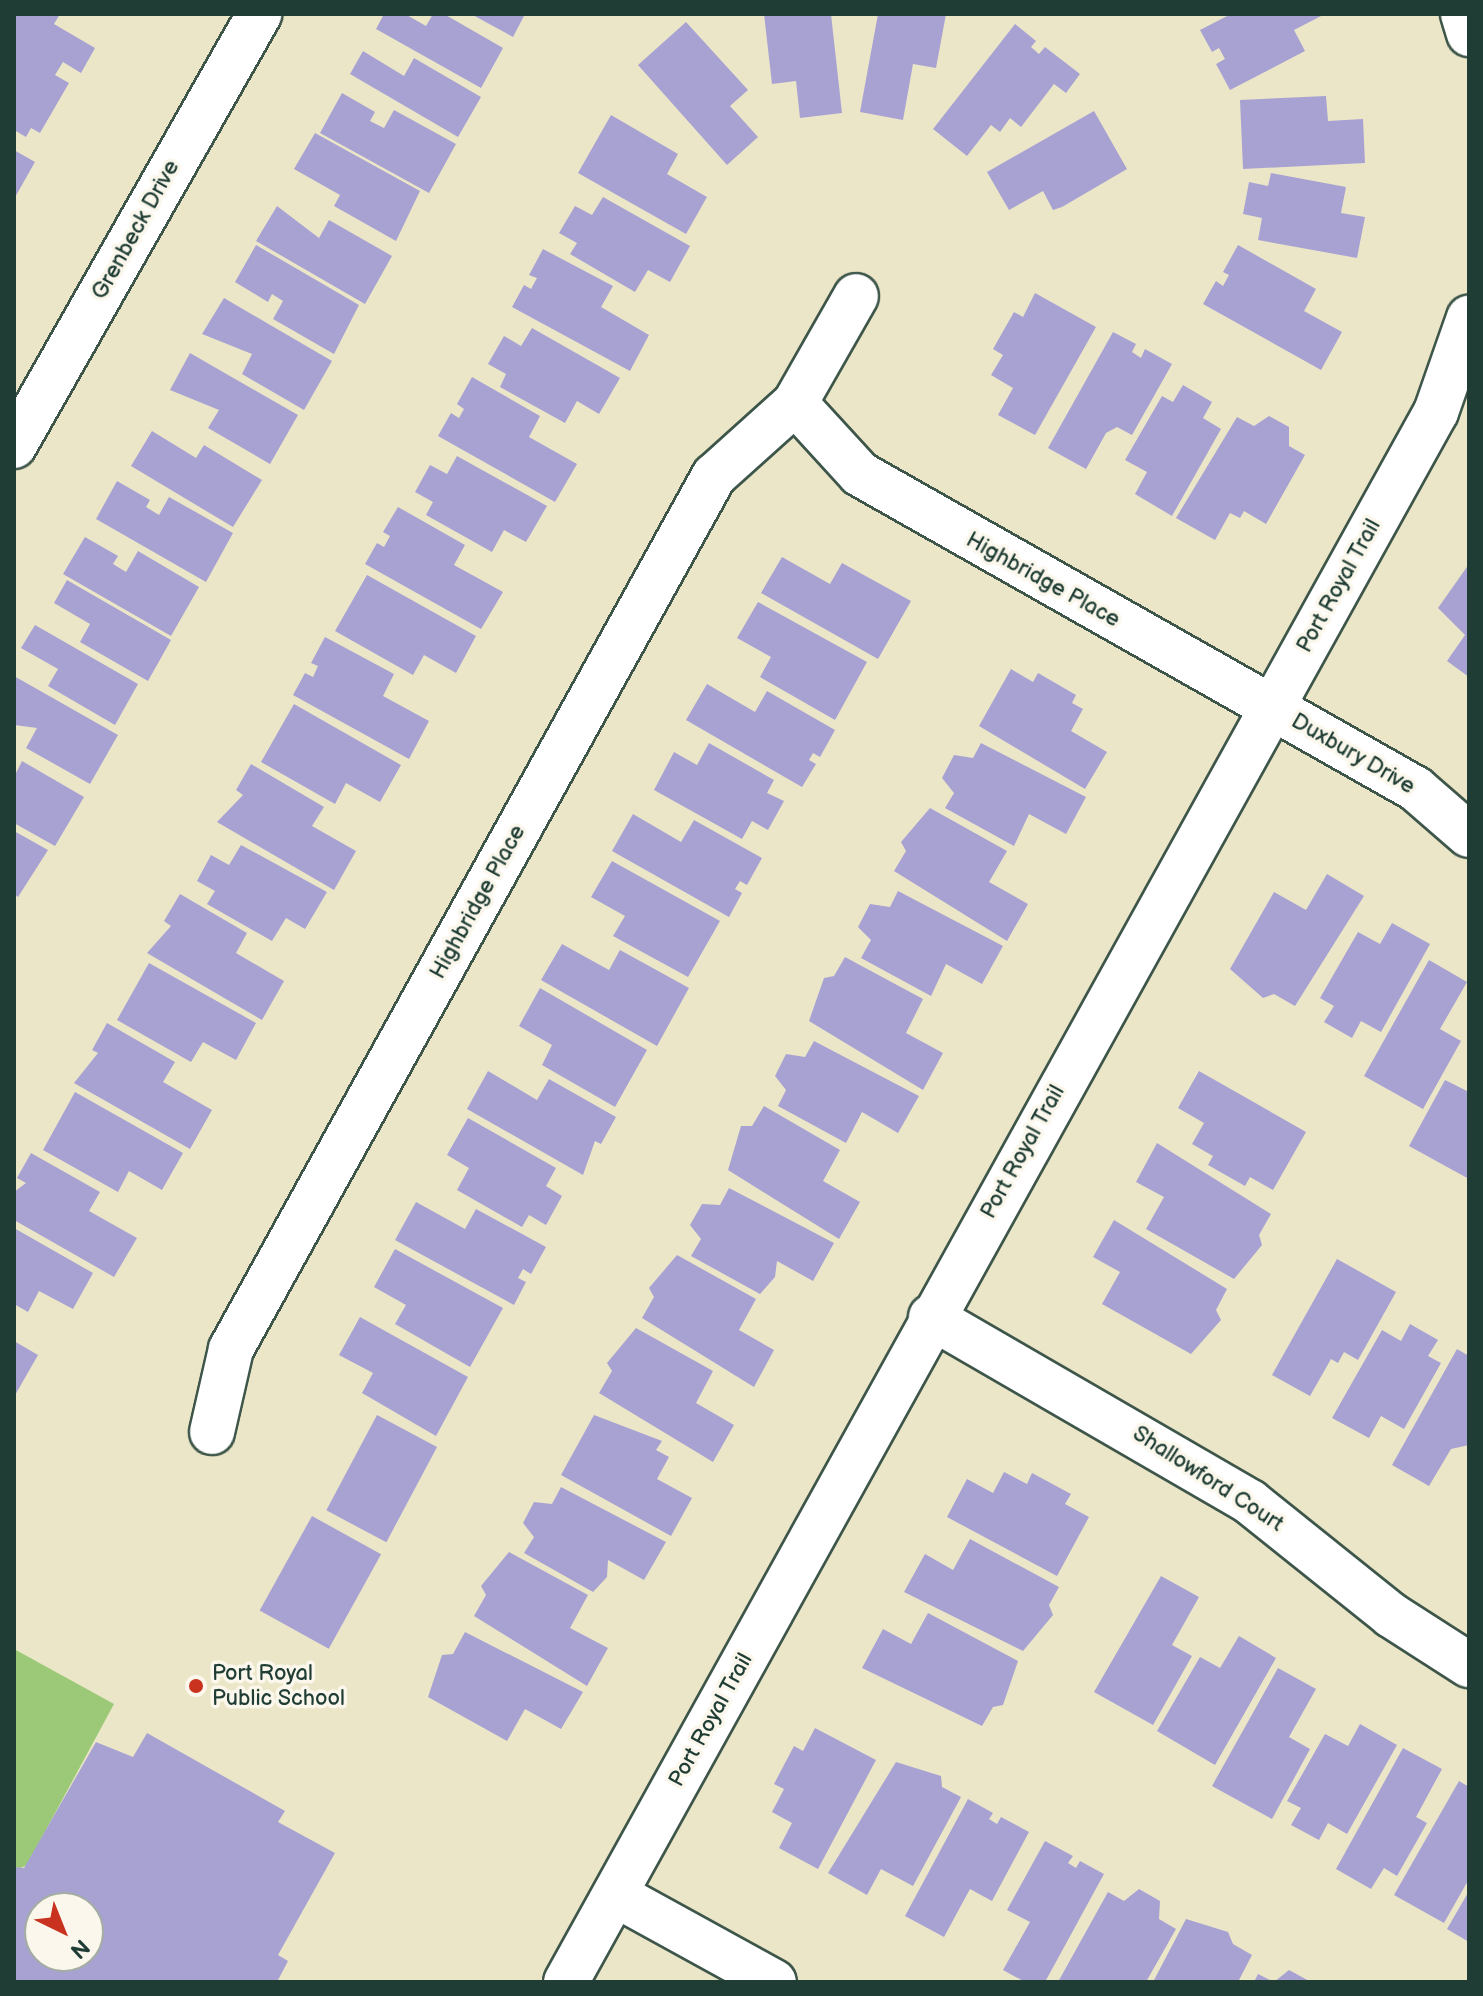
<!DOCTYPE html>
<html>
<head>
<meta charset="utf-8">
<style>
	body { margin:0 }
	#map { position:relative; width:1483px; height:1996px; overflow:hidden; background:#ebe6c8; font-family:"Balsamiq Sans",sans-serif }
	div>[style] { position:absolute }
	.green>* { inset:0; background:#9bc977 }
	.building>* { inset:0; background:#a8a2d3; transform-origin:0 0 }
	.roads { filter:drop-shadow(2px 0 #3e564a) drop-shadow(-2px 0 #3e564a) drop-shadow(0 2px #3e564a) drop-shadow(0 -2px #3e564a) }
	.minor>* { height:44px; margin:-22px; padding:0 22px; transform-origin:22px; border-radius:22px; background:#fff }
	.dots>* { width:22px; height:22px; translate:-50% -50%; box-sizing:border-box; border:4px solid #fbf7ec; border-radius:50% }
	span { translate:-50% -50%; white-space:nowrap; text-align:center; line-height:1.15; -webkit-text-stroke:7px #fbf7ec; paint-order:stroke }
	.street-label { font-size:22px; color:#1f3d34 }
	.poi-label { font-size:22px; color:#1f3d34 }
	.left { translate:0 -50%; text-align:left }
	.frame { position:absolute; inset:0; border:16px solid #1f3d34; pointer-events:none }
	.north { position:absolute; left:24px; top:1892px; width:80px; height:80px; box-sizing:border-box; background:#fbf7ec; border:2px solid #a3ada2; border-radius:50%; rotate:137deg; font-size:22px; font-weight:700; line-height:32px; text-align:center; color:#1f3d34 }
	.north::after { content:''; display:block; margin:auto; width:28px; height:36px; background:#c8321e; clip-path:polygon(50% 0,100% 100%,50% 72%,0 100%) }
</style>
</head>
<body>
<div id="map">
	<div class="green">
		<i style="clip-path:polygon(14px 1649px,114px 1704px,27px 1865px,14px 1871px)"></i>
	</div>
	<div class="building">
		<i style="clip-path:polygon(14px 14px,60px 14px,54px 24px,95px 48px,81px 73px,63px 62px,55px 75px,69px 83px,40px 133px,31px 128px,26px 137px,14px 130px)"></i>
		<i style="clip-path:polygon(384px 14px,405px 14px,426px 26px,433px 14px,444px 14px,503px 48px,481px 88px,376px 29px)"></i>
		<i style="clip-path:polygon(471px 14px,525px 14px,513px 37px)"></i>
		<i style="clip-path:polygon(764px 14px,831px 14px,842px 113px,800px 118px,796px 81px,772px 84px)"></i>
		<i style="clip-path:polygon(878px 14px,946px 14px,936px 68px,913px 64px,903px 120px,860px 112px)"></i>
		<i style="clip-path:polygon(1231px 14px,1325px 14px,1294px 30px,1305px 51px,1230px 90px,1216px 64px,1225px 59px,1219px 48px,1212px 52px,1200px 30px)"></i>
		<i style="clip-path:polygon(686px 22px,748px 90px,730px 106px,758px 137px,727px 165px,638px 65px)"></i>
		<i style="clip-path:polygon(1015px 24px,1036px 41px,1031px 47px,1039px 54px,1045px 47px,1080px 74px,1066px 93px,1054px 84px,1021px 127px,1010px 118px,1000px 132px,991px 125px,967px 156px,933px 129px)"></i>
		<i style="clip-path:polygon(363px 51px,404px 76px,414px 58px,481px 97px,458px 137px,350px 74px)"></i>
		<i style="clip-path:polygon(342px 93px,375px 112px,370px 121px,384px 128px,394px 110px,456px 144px,429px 193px,320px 133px)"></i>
		<i style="clip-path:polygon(1326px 96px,1328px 121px,1363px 119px,1365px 163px,1243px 169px,1240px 100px)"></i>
		<i style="clip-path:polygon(1094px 111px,1127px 169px,1062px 207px,1053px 210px,1043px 191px,1009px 210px,987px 172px)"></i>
		<i style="clip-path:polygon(611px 115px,678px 154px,667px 174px,707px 197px,686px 234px,578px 173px)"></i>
		<i style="clip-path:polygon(315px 133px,420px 191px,396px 241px,334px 206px,340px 195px,294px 169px)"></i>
		<i style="clip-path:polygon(14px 150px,35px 162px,14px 199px)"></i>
		<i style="clip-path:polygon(1271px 173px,1346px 187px,1341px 213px,1365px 217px,1357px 258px,1258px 240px,1262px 218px,1243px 214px,1249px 182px,1268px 186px)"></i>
		<i style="clip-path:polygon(603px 197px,690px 246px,670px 282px,648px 270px,635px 292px,570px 254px,577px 243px,559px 233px,575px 206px,592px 215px)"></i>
		<i style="clip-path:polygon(277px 206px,319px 238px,329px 220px,392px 256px,365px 304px,256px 241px)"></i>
		<i style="clip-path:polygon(256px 245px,359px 305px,334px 354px,273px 319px,283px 301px,272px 294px,268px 302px,235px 282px)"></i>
		<i style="clip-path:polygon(1238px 245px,1316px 289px,1304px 311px,1342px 332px,1321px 370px,1203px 304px,1216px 281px,1223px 286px,1229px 275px,1223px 272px)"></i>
		<i style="clip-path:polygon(543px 249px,613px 286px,601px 307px,649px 335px,630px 371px,512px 307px,524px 285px,531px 289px,537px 278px,529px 275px)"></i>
		<i style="clip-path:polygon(1035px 293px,1096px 327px,1035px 435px,998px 415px,1013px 388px,991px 375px,1003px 355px,993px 349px,1014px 312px,1023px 317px)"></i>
		<i style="clip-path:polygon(224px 298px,332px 361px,304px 410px,242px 374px,252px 354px,202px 334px)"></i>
		<i style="clip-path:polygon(532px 328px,620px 378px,599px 414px,577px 401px,565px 423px,500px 387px,506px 374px,488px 364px,504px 336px,521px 346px)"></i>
		<i style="clip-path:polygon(1113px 332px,1136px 344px,1132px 352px,1141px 358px,1145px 349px,1172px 364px,1132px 435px,1117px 427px,1106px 433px,1086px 469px,1048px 448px)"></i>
		<i style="clip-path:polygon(190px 353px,298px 415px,270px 464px,208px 428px,219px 410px,170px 390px)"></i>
		<i style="clip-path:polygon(472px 377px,540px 416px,529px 437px,577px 464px,555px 502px,438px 436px,451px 413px,459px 418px,464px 409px,457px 404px)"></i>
		<i style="clip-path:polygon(1183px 385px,1212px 402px,1203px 418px,1221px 429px,1172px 516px,1135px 494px,1147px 472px,1125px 460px,1162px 396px,1173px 402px)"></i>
		<i style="clip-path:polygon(1269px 416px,1289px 427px,1289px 446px,1305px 455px,1266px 524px,1244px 511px,1240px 518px,1230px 513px,1215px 540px,1176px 518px,1237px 417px,1254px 426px)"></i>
		<i style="clip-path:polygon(152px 431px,196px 458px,204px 445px,262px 480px,233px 527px,131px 466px)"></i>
		<i style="clip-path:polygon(457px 456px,547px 506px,526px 542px,504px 530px,492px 552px,426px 515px,433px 502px,415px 492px,430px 465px,447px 474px)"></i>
		<i style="clip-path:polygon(117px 481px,150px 500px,146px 507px,159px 515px,169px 497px,233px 533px,206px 582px,96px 519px)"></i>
		<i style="clip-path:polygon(398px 507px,465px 545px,454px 565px,503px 592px,481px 629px,365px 564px,377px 543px,384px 547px,390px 536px,383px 532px)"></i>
		<i style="clip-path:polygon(85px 537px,118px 556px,113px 564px,126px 572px,138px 551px,199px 587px,171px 636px,63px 574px)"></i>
		<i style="clip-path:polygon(782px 557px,830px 584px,842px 563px,911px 601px,878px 659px,761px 593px)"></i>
		<i style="clip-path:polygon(1469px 564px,1469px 677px,1447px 661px,1465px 635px,1438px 608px)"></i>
		<i style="clip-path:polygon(367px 575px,476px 636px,456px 673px,424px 655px,413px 675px,335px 631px)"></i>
		<i style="clip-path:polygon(67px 580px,171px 640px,148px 681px,80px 642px,90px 624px,54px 603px)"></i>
		<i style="clip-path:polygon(758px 602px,867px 662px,835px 720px,760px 677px,771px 657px,737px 638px)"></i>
		<i style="clip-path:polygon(35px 625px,138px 684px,115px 725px,48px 686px,58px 669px,21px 648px)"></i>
		<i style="clip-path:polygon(325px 637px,394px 674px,383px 696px,429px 721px,409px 759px,293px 695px,305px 673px,313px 677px,318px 666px,311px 663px)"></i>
		<i style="clip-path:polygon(1011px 669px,1033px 682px,1038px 673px,1076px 695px,1072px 703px,1083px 709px,1071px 731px,1107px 752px,1085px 789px,979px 726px)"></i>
		<i style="clip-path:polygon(14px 676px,118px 735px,90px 784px,26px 748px,37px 728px,14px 725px)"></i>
		<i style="clip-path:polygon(707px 684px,755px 712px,767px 691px,835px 730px,820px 757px,813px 753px,809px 760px,816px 764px,802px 787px,686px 720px)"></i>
		<i style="clip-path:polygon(294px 704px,401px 765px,380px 802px,346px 783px,335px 804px,261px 762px)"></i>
		<i style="clip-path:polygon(709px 743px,774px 780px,767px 793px,784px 801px,768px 830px,752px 821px,742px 839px,654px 790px,674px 752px,697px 765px)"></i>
		<i style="clip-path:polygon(981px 743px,1086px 797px,1066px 834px,1029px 814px,1014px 846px,945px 808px,954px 793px,942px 778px,954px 755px,973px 758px)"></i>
		<i style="clip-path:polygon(22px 761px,84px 797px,55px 846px,14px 823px,14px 777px)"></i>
		<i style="clip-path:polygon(251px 764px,324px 807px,312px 826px,356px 851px,334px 890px,217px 822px,243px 795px,236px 790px)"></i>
		<i style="clip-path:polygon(930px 808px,1007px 851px,989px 882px,1028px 904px,1007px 941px,894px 871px,906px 851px,901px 842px)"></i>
		<i style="clip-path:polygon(633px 814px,681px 842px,694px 820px,762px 858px,747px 885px,740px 881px,735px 889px,742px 893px,729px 917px,612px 851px)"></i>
		<i style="clip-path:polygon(14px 831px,48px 850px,18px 897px,14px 894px)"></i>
		<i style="clip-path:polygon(241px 845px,327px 892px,305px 929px,286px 918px,272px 941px,207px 904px,215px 891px,197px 881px,211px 855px,229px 865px)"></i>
		<i style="clip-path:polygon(612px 861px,720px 921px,688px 977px,613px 936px,625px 916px,591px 897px)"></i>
		<i style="clip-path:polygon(1327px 874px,1364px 896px,1295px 1006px,1274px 994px,1263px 998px,1230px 969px,1274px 892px,1306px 910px)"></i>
		<i style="clip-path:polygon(898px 891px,1003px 946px,982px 984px,946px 964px,931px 996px,861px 958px,871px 940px,858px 927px,870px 904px,890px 907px)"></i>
		<i style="clip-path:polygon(180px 894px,247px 933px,236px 953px,284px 981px,262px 1020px,147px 953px,171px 926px,164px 921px)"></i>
		<i style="clip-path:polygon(1392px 923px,1430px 944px,1381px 1032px,1361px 1021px,1352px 1038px,1324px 1022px,1334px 1006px,1320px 998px,1358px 932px,1380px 944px)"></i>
		<i style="clip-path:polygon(562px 944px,609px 970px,620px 950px,689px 988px,657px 1046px,541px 980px)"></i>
		<i style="clip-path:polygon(845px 957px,923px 999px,906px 1033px,943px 1053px,923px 1090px,809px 1021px,824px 978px,834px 976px)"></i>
		<i style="clip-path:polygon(1429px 960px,1467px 982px,1440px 1029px,1461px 1041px,1423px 1109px,1364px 1076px)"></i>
		<i style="clip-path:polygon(149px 963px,256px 1023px,236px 1060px,203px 1042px,191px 1062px,117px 1020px)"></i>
		<i style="clip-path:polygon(540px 988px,647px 1050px,615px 1107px,542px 1065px,552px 1045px,519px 1026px)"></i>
		<i style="clip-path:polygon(107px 1023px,175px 1062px,163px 1082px,212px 1110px,190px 1149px,74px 1083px,98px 1053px,92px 1050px)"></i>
		<i style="clip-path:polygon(814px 1041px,919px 1096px,898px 1133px,862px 1112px,846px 1143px,778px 1106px,786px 1090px,775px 1076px,786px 1054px,805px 1057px)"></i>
		<i style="clip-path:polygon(488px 1071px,537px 1100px,549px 1079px,616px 1117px,601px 1144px,595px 1141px,583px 1175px,467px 1109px)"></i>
		<i style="clip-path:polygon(1199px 1071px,1306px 1132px,1273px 1190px,1250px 1177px,1245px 1186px,1208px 1165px,1213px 1156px,1192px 1144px,1204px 1123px,1178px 1108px)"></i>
		<i style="clip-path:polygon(1445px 1080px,1469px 1092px,1469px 1179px,1409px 1146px)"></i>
		<i style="clip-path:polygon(75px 1092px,183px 1153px,162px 1190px,129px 1171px,118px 1192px,43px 1150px)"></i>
		<i style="clip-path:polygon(764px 1106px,840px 1150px,823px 1181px,860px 1202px,839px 1239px,728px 1170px,741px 1126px,752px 1126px)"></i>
		<i style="clip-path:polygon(468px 1118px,556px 1168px,546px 1186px,562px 1196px,546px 1225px,529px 1215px,522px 1227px,457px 1190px,469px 1168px,447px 1155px)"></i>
		<i style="clip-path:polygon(1157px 1143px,1271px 1214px,1259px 1235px,1262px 1245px,1234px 1279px,1146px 1229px,1164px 1197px,1136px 1182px)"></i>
		<i style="clip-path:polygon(31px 1153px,100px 1192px,89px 1211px,137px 1238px,114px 1277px,14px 1220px,14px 1192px,26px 1183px,17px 1178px)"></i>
		<i style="clip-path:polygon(729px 1188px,834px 1243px,813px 1281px,777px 1261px,775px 1277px,760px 1294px,691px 1256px,701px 1239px,690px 1225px,702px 1204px,720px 1205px)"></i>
		<i style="clip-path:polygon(416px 1202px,465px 1229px,476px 1209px,546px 1247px,531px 1274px,523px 1269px,518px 1278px,526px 1282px,514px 1305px,395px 1240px)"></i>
		<i style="clip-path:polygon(1114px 1220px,1227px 1289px,1216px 1310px,1221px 1320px,1191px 1354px,1102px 1304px,1120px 1272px,1093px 1257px)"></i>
		<i style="clip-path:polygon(14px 1228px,93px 1273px,73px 1309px,39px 1291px,28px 1312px,14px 1304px)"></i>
		<i style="clip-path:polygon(395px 1249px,503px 1308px,470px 1367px,395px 1324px,406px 1305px,374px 1287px)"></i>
		<i style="clip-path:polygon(677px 1255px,756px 1299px,739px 1330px,774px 1350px,754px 1387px,642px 1318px,654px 1297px,649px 1288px)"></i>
		<i style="clip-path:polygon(1337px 1259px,1396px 1292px,1358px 1360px,1344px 1352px,1338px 1363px,1331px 1359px,1310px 1396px,1272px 1375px)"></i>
		<i style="clip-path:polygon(360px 1317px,468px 1377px,436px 1436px,362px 1393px,373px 1373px,339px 1355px)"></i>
		<i style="clip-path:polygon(1410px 1324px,1438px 1340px,1428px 1356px,1441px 1363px,1404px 1429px,1381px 1416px,1369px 1438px,1332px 1418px,1382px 1330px,1401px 1341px)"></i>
		<i style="clip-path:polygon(636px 1328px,713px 1371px,696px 1403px,734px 1425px,713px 1462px,599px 1393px,612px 1371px,607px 1363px)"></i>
		<i style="clip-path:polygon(14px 1341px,38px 1355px,14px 1397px)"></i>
		<i style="clip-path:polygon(1457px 1349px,1469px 1356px,1469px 1445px,1451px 1449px,1429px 1486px,1392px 1465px)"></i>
		<i style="left:377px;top:1415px;width:68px;height:108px;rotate:28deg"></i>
		<i style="clip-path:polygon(594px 1415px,662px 1441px,656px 1450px,669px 1457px,657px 1479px,692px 1498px,671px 1536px,561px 1475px)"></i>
		<i style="clip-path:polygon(1004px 1472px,1027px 1484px,1032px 1473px,1071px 1494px,1065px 1504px,1089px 1517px,1057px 1576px,947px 1517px,967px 1479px,993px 1493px)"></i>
		<i style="clip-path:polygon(561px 1487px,666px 1542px,644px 1580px,608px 1560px,607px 1577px,593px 1592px,524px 1553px,534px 1537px,523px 1523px,534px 1502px,552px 1504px)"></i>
		<i style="left:312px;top:1516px;width:79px;height:108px;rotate:29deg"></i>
		<i style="clip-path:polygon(970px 1539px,1059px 1587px,1049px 1605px,1053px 1615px,1023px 1651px,904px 1592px,925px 1554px,953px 1570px)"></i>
		<i style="clip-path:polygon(509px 1552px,588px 1595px,570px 1628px,608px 1648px,587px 1686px,474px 1616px,486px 1595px,481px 1586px)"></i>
		<i style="clip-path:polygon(1161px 1576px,1199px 1597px,1172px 1645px,1192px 1656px,1153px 1725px,1094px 1692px)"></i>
		<i style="clip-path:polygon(928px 1613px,1018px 1661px,1003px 1705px,993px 1707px,982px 1726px,862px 1668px,883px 1629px,911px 1644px)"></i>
		<i style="clip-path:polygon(465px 1632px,583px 1692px,561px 1729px,525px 1709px,507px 1741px,428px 1697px,442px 1655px,453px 1654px)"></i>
		<i style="clip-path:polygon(1239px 1636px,1276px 1658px,1215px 1765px,1157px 1731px,1200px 1657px,1220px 1668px)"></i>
		<i style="clip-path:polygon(1278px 1668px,1316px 1689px,1289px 1737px,1310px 1749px,1272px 1819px,1212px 1786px)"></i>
		<i style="clip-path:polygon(1360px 1724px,1397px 1745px,1347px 1834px,1328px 1823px,1319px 1840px,1291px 1825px,1301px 1808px,1287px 1801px,1325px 1734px,1348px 1746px)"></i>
		<i style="clip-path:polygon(815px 1728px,876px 1760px,818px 1869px,779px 1848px,792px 1823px,772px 1812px,784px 1789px,774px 1784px,794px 1746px,803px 1751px)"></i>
		<i style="clip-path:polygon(evenodd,147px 1733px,285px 1811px,278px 1822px,335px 1853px,278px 1955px,288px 1961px,277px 1982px,14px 1982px,14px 1867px,24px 1868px,96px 1742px,133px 1757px,147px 1733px,40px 1908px,88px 1908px,88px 1956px,40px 1956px,40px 1908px)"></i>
		<i style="clip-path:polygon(1403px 1748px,1442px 1769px,1416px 1817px,1427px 1823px,1397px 1876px,1384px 1868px,1371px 1889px,1336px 1869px)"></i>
		<i style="clip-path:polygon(896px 1762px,941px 1776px,942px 1787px,961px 1797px,913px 1886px,881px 1869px,867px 1895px,828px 1873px)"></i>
		<i style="clip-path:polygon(1459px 1781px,1469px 1787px,1469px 1879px,1444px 1923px,1394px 1895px)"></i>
		<i style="clip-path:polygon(968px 1799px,993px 1813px,989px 1819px,997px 1824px,1001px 1817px,1029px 1832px,992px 1901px,970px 1889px,944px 1937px,905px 1916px)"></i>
		<i style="clip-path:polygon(1045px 1841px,1073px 1856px,1068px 1863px,1076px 1868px,1080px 1861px,1104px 1874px,1045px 1982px,1025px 1982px,1003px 1970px,1030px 1922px,1007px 1910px)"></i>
		<i style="clip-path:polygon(1139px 1889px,1160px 1901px,1159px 1919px,1176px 1929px,1146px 1982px,1058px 1982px,1108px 1892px,1124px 1901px)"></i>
		<i style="clip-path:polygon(1469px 1891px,1469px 1942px,1447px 1929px)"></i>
		<i style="clip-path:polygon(1186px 1919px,1228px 1932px,1233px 1944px,1252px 1955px,1238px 1982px,1153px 1982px)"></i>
		<i style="clip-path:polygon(1289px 1970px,1311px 1982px,1254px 1982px,1258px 1974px,1274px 1982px)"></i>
	</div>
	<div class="roads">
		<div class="minor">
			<i style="left:1463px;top:14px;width:21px;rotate:73deg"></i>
			<i style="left:795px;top:403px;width:123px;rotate:-60.3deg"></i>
			<i style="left:14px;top:446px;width:497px;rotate:-60.4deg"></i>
			<i style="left:931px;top:1317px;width:369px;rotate:30.1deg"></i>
			<i style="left:1250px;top:1502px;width:181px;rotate:38.7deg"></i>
			<i style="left:1391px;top:1615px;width:93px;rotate:32.7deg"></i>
			<i style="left:212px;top:1432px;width:85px;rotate:-77.1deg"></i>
			<i style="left:231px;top:1349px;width:998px;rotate:-61.05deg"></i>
			<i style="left:714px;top:476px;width:109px;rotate:-42deg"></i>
			<i style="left:795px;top:403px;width:96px;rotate:47.5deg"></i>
			<i style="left:860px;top:474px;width:639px;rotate:29.53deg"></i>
			<i style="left:1416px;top:789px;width:70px;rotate:41deg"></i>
			<i style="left:616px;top:1895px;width:180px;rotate:28.8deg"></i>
			<i style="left:566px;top:1982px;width:1795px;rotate:-61.01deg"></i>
			<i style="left:1436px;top:412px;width:100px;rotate:-70.7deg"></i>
		</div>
	</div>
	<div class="dots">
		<i style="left:196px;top:1686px;background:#c8321e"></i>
	</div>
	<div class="street-label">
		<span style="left:136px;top:230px;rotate:-61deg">Grenbeck Drive</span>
		<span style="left:1043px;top:580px;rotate:29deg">Highbridge Place</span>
		<span style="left:1339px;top:586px;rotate:-61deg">Port Royal Trail</span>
		<span style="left:1353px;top:754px;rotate:30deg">Duxbury Drive</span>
		<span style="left:478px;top:902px;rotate:-61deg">Highbridge Place</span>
		<span style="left:1023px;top:1152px;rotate:-61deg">Port Royal Trail</span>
		<span style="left:1208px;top:1479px;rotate:33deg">Shallowford Court</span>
		<span style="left:711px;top:1720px;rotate:-61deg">Port Royal Trail</span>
	</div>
	<div class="poi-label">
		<span class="left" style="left:212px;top:1686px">Port Royal<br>Public School</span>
	</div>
	<div class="frame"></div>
	<div class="north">N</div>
</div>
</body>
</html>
